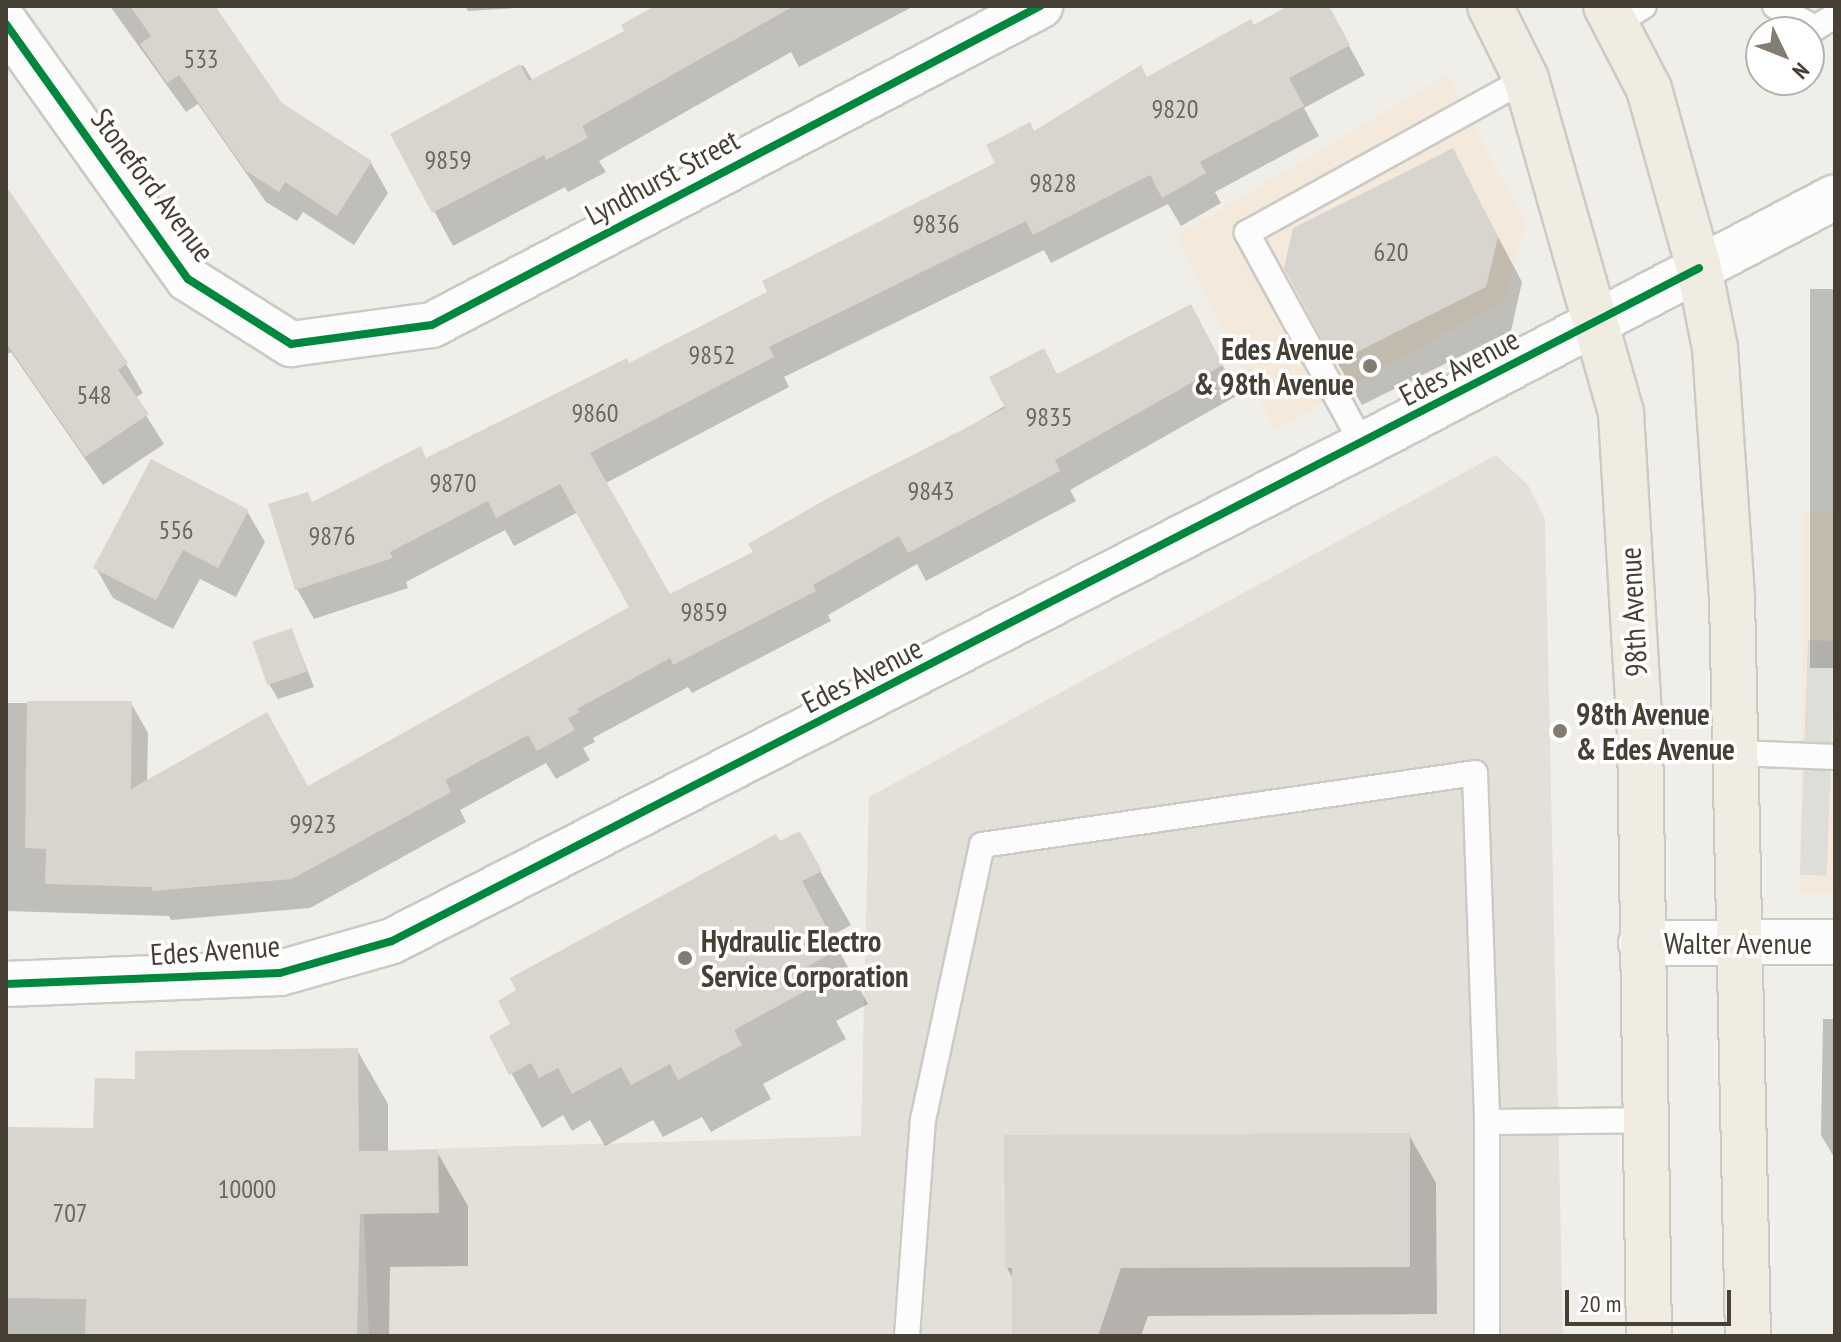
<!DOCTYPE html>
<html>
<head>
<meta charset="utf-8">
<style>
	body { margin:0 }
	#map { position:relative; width:1841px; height:1342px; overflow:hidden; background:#f0eee8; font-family:"PT Sans Narrow",sans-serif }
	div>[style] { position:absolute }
	.commercial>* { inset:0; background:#f4e9da }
	.industrial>* { inset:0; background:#e3dfd9 }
	.parking>* { inset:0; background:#dfddd8; transform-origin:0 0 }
	.shadow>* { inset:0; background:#0003; transform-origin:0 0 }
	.building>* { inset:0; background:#d8d5cf; transform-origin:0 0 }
	.roads { filter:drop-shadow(2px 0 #cccac4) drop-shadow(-2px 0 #cccac4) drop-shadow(0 2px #cccac4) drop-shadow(0 -2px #cccac4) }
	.service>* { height:24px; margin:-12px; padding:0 12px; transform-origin:12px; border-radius:12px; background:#fdfcfc }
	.minor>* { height:44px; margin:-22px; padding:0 22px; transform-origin:22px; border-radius:22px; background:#fdfcfc }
	.tertiary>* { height:44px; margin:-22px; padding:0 22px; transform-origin:22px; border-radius:22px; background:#fdfcfc }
	.primary>* { height:44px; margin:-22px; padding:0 22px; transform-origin:22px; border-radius:22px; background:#f1ece2 }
	.cycleway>* { height:8px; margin:-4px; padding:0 4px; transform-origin:4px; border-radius:4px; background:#00873e }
	.dots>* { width:22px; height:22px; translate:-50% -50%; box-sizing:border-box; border:4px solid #fff; border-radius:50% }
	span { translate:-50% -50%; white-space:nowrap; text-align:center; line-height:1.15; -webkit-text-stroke:7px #fff; paint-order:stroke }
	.number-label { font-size:26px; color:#6c665c }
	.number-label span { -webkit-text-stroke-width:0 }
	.street-label { font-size:30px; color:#463f34 }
	.poi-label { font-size:30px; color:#463f34; font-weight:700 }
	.right { translate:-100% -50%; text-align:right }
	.left { translate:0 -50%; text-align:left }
	.frame { position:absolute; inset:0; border:8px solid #463f34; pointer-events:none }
	.north { position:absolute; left:1745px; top:16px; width:80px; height:80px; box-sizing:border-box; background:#fff; border:2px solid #b5b2ae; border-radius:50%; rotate:133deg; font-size:22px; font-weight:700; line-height:32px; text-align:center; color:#463f34 }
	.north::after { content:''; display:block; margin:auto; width:28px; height:36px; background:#827c73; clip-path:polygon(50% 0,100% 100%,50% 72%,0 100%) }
	.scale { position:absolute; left:1565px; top:1290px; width:166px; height:36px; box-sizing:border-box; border:4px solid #463f34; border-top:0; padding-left:10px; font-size:24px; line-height:28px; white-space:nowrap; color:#463f34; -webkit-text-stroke:6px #fff; paint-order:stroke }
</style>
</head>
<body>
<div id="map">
	<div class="commercial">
		<i style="clip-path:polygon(1447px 75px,1525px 222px,1505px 300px,1275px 429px,1176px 236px)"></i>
		<i style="clip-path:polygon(1805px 512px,1835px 512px,1835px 893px,1799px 893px)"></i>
	</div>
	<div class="industrial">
		<i style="clip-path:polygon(1496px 455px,1528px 485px,1545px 519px,1563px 1336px,369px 1336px,361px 1151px,861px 1136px,869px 797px)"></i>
	</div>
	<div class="parking">
		<i style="left:1808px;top:640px;width:27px;height:235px;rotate:2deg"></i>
	</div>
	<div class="shadow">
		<i style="clip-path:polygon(110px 6px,215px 6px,281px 105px,371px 163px,388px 193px,354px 245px,303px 212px,297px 221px,266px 202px,198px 104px,186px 112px)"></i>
		<i style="clip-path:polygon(465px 6px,549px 6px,468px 11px)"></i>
		<i style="clip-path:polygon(675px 6px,914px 6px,799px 67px,791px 52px,599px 161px,606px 172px,568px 192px,565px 187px,453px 246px,393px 135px,523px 65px,533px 81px)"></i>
		<i style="clip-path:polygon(1292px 6px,1327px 6px,1365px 75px,1304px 108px,1319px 136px,1215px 192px,1221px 203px,1181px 226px,1168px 204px,1051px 263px,1044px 250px,784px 377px,789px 387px,606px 483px,669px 597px,756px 553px,1057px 375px,1207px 335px,1238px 395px,1070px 490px,1076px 501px,926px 581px,917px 564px,828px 615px,831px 621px,692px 693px,688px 687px,593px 738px,595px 742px,583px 748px,590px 760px,556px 779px,546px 763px,460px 810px,466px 822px,310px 908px,171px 920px,169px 916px,6px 911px,7px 703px,131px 703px,148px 733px,147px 782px,307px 788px,632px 608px,578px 512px,514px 546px,505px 530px,406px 582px,408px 588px,314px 619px,297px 589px,271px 505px,313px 504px,426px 460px,629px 365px,770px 293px,998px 163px,1034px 133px)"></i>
		<i style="clip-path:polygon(1452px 150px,1522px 282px,1511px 331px,1362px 405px,1337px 362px)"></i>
		<i style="clip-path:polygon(6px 231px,126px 364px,143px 393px,135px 398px,164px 444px,103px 485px,11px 352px,6px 355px)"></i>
		<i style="left:1835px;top:289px;width:379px;height:25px;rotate:90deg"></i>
		<i style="clip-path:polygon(247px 511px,265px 542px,236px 597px,200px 579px,173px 629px,113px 598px,96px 568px)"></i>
		<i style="clip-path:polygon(292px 631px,314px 687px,278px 699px,269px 684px)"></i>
		<i style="clip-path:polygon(799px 834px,851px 925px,831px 936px,868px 1004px,836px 1021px,846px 1039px,763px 1084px,771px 1099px,711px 1132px,702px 1117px,663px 1137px,653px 1120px,605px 1146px,590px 1120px,572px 1131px,563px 1115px,542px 1128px,491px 1037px)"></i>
		<i style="clip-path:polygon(1823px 1019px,1835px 1019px,1835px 1159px,1821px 1135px)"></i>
		<i style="clip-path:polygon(357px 1050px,388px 1104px,388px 1153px,437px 1152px,468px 1206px,468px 1266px,390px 1267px,389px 1336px,6px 1336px,6px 1129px,95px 1130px,137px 1081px)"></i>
		<i style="clip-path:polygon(1409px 1135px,1436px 1183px,1437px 1314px,1148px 1316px,1141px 1336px,1014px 1336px,1014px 1281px,1007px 1268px)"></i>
	</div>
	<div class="building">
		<i style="clip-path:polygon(130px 6px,215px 6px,282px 103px,372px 161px,337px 216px,285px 182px,279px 192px,246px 171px,179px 75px,167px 83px,140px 44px,151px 36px)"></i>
		<i style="clip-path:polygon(655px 6px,794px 6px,582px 126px,588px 138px,546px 160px,544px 155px,432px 213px,390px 134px,520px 64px,529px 81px,624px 31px,621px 25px)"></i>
		<i style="clip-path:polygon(1288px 6px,1329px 6px,1350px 45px,1289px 78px,1304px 106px,1200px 162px,1206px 173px,1162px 198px,1150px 175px,1033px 235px,1026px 221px,769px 347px,774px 357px,590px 453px,670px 594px,753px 552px,748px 544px,830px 497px,1005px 408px,989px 377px,1044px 348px,1057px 374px,1191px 304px,1223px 365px,1055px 460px,1060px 471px,908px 553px,899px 536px,813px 585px,816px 591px,673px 665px,670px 658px,577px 709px,580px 712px,568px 718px,575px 730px,537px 751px,528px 735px,445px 780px,451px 792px,292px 879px,152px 891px,152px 887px,45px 884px,46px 849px,25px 848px,27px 701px,132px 701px,131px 789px,267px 712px,308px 786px,629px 607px,560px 484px,496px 518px,488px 501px,390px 552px,393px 558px,295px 590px,268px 504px,308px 492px,312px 502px,421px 446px,426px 458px,627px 358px,629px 363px,767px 292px,762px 281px,995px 163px,986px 145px,1030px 122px,1034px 131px,1141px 65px,1147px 77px,1251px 19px,1254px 25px)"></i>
		<i style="clip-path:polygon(1453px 148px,1498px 237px,1486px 287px,1335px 363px,1284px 268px,1293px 228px)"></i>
		<i style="clip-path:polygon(6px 186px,128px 363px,118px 370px,149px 414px,85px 457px,6px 343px)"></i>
		<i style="clip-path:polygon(151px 459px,249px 510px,218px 568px,183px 550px,156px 600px,93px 568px)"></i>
		<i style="left:292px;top:628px;width:46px;height:42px;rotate:71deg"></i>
		<i style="clip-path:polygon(800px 831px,822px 871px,802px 881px,838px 949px,807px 967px,817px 985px,734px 1030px,742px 1045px,678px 1080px,670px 1064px,631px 1085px,621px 1067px,572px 1094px,558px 1068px,539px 1078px,531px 1063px,509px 1075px,489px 1036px,510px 1024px,498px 1001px,516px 990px,510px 978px,776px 834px,780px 841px)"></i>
		<i style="clip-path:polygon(358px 1048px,359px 1151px,438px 1150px,439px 1213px,360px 1214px,357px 1336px,85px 1336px,86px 1299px,6px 1298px,6px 1127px,93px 1128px,95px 1078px,135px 1079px,135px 1051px)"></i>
		<i style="clip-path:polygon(1410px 1133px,1410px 1267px,1121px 1268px,1098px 1336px,1012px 1336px,1012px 1268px,1005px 1268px,1004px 1135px)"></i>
	</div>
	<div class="roads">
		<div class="service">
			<i style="left:1775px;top:6px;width:46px;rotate:28.8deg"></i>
			<i style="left:1815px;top:28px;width:23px;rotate:-31deg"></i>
			<i style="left:1615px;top:24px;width:34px;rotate:-32deg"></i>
			<i style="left:1363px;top:445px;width:242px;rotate:-118.7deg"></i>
			<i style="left:1247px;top:233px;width:319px;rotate:-28.9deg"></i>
			<i style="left:1737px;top:753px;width:98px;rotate:2.3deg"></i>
			<i style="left:1487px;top:1122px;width:158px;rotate:-0.7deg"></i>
			<i style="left:907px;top:1336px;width:217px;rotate:-85.8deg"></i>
			<i style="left:923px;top:1120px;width:281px;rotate:-77.9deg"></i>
			<i style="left:982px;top:845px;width:498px;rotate:-8.3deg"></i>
			<i style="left:1475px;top:773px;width:349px;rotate:88deg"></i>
			<i style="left:1487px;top:1122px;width:214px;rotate:90deg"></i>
		</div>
		<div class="minor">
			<i style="left:6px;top:24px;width:313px;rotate:54.5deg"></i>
			<i style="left:188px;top:279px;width:122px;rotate:32.3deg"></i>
			<i style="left:291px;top:344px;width:142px;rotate:-7.7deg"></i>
			<i style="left:432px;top:325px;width:687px;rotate:-27.68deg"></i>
			<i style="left:1641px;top:943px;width:194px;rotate:-0.3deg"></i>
		</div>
		<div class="tertiary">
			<i style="left:6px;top:984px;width:274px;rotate:-2.3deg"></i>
			<i style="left:280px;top:973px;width:116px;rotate:-15.9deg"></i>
			<i style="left:392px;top:941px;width:1114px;rotate:-27.07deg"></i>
			<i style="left:1384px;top:434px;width:509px;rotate:-27.72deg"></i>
		</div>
		<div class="primary">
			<i style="left:1490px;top:6px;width:81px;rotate:63.7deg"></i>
			<i style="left:1526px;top:79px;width:347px;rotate:74.1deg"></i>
			<i style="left:1621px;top:413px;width:320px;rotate:86.6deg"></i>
			<i style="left:1640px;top:732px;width:604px;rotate:89.15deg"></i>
			<i style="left:1606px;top:6px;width:93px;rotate:62.6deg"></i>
			<i style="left:1649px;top:89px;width:186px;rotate:74.4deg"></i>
			<i style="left:1699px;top:268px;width:82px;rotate:78.7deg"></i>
			<i style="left:1715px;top:348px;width:251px;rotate:86.1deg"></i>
			<i style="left:1732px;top:598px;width:738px;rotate:88.76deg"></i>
		</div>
	</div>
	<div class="cycleway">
		<i style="left:6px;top:24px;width:313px;rotate:54.5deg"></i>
		<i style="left:188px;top:279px;width:122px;rotate:32.3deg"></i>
		<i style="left:291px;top:344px;width:142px;rotate:-7.7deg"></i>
		<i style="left:432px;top:325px;width:687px;rotate:-27.68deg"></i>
		<i style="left:6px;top:984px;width:274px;rotate:-2.3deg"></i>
		<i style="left:280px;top:973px;width:116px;rotate:-15.9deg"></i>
		<i style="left:392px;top:941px;width:1470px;rotate:-27.24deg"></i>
	</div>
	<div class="dots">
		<i style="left:1370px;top:366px;background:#827c73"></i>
		<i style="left:1560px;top:731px;background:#827c73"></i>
		<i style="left:685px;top:958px;background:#827c73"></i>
	</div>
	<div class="number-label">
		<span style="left:201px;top:59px">533</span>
		<span style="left:1175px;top:109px">9820</span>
		<span style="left:448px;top:160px">9859</span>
		<span style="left:1053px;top:183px">9828</span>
		<span style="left:936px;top:224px">9836</span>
		<span style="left:1391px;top:252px">620</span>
		<span style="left:712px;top:355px">9852</span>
		<span style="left:94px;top:395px">548</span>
		<span style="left:595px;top:413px">9860</span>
		<span style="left:1049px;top:417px">9835</span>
		<span style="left:453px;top:483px">9870</span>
		<span style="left:931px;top:491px">9843</span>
		<span style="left:176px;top:530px">556</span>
		<span style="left:332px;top:536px">9876</span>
		<span style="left:704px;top:612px">9859</span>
		<span style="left:313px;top:824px">9923</span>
		<span style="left:247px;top:1189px">10000</span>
		<span style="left:70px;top:1213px">707</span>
	</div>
	<div class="street-label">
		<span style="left:662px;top:177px;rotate:-28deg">Lyndhurst Street</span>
		<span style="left:153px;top:185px;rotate:53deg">Stoneford Avenue</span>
		<span style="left:1459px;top:367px;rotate:-28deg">Edes Avenue</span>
		<span style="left:1633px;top:612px;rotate:-93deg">98th Avenue</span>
		<span style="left:862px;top:675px;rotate:-27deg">Edes Avenue</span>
		<span style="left:1738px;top:943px">Walter Avenue</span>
		<span style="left:215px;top:950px;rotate:-4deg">Edes Avenue</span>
	</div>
	<div class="poi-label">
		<span class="right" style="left:1354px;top:366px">Edes Avenue<br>&amp; 98th Avenue</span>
		<span class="left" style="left:1576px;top:731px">98th Avenue<br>&amp; Edes Avenue</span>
		<span class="left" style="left:701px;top:958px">Hydraulic Electro<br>Service Corporation</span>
	</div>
	<div class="frame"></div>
	<div class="north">N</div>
	<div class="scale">20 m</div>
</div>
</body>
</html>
